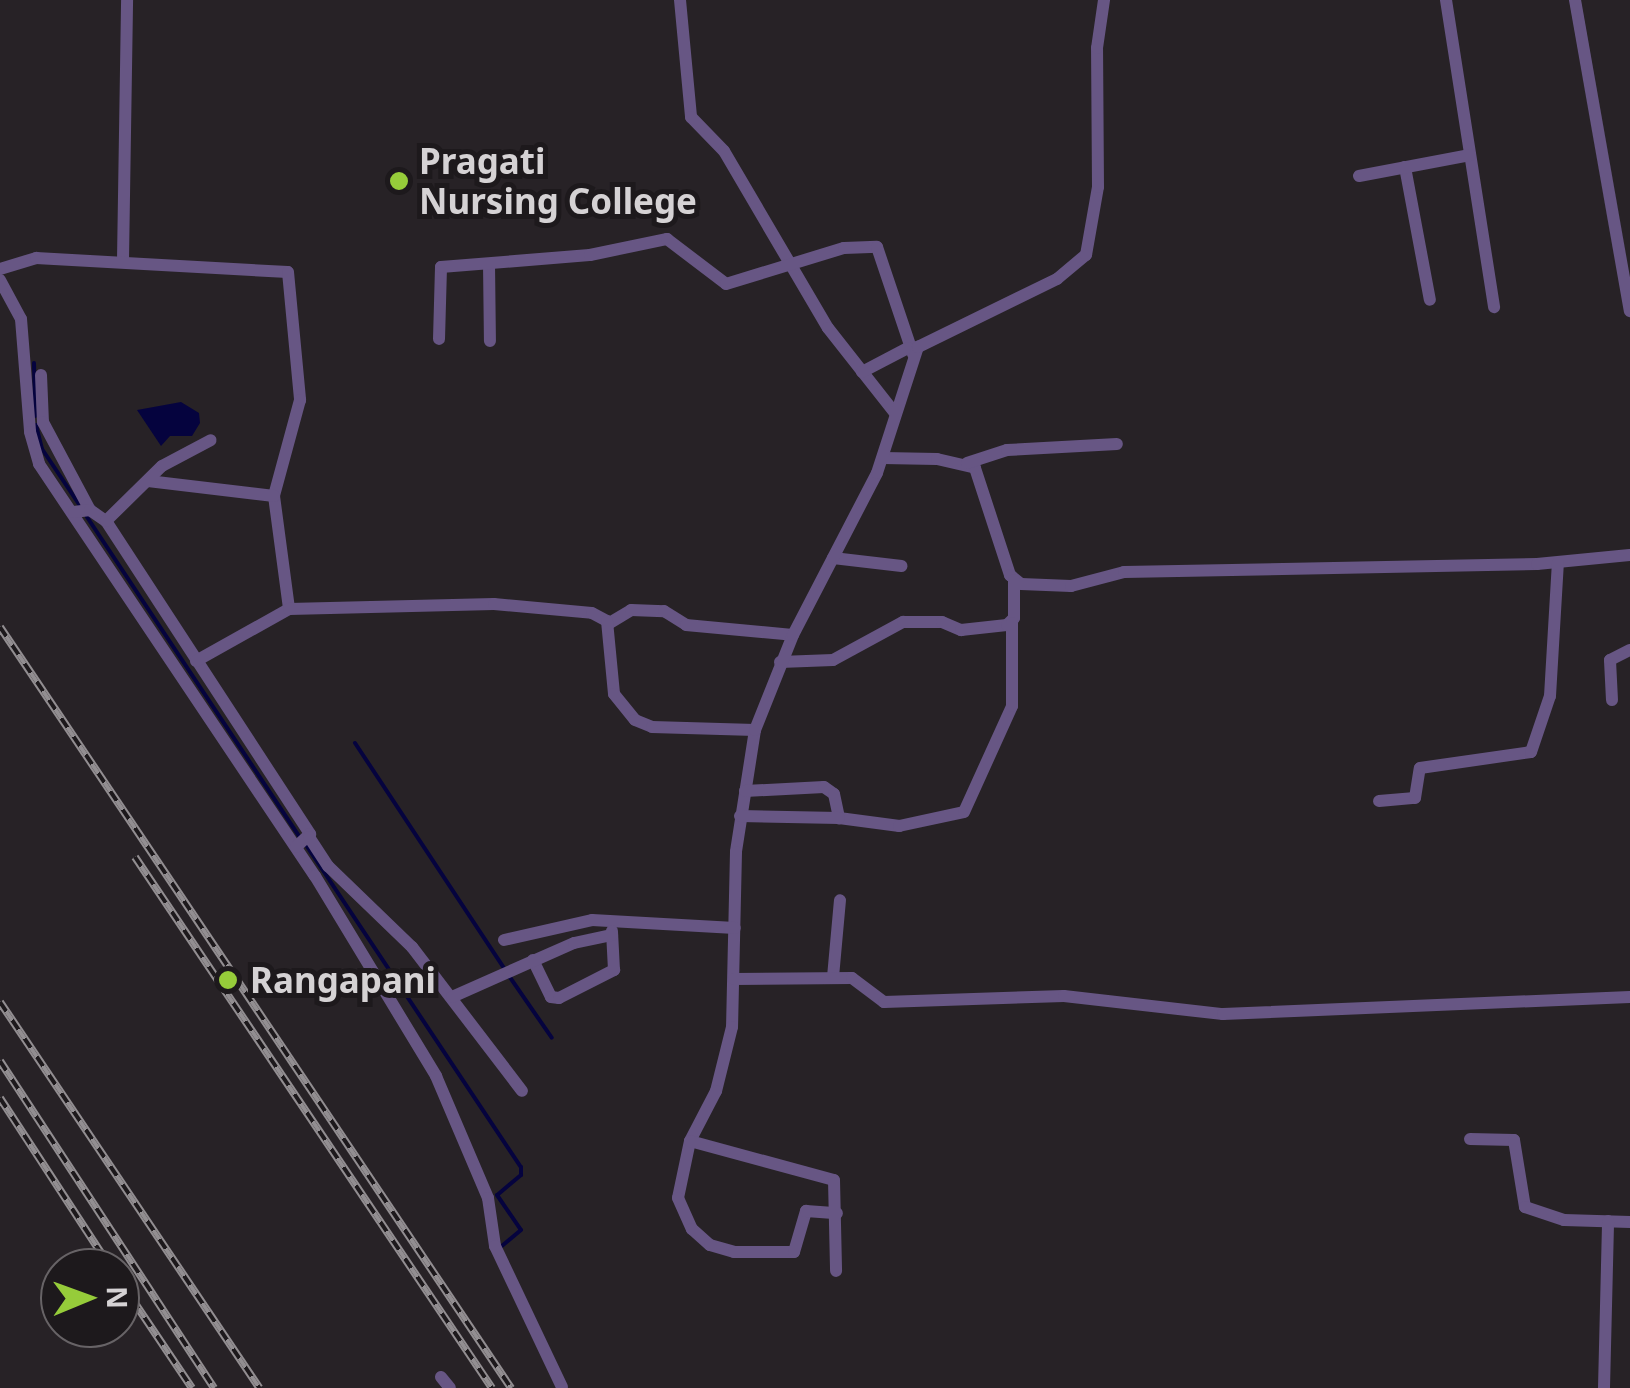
<!DOCTYPE html>
<html>
<head>
<meta charset="utf-8">
<style>
	body { margin:0 }
	#map { position:relative; width:1630px; height:1388px; overflow:hidden; background:#272226; font-family:"Noto Sans",sans-serif }
	div>[style] { position:absolute }
	.water>* { inset:0; background:#05033e }
	.stream>* { height:4px; margin:-2px; padding:0 2px; transform-origin:2px; border-radius:2px; background:#05033e }
	.minor>* { height:12px; margin:-6px; padding:0 6px; transform-origin:6px; border-radius:6px; background:#675684 }
	.rail>* { height:8px; margin-top:-4px; transform-origin:0; background:repeating-linear-gradient(90deg,#1d191c 0 11px,#928e91 0 22px); box-sizing:border-box; border-block:2px solid #928e91 }
	.dots>* { width:28px; height:28px; translate:-50% -50%; box-sizing:border-box; border:5px solid #1d191c; border-radius:50% }
	span { translate:-50% -50%; white-space:nowrap; text-align:center; line-height:1.15; -webkit-text-stroke:10px #1d191c; paint-order:stroke }
	.poi-label { font-size:35px; color:#d5d2d4; font-weight:700 }
	.left { translate:0 -50%; text-align:left }
	.north { position:absolute; left:40px; top:1248px; width:100px; height:100px; box-sizing:border-box; background:#1d191c; border:2px solid #676366; border-radius:50%; rotate:89deg; font-size:28px; font-weight:700; line-height:40px; text-align:center; color:#d5d2d4 }
	.north::after { content:''; display:block; margin:auto; width:35px; height:45px; background:#96cc3a; clip-path:polygon(50% 0,100% 100%,50% 72%,0 100%) }
</style>
</head>
<body>
<div id="map">
	<div class="water">
		<i style="clip-path:polygon(181px 402px,199px 413px,200px 423px,192px 436px,170px 436px,161px 446px,137px 410px)"></i>
	</div>
	<div class="stream">
		<i style="left:34px;top:363px;width:53px;rotate:88.9deg"></i>
		<i style="left:36px;top:425px;width:25px;rotate:76deg"></i>
		<i style="left:42px;top:449px;width:66px;rotate:56.1deg"></i>
		<i style="left:87px;top:517px;width:384px;rotate:56.4deg"></i>
		<i style="left:355px;top:743px;width:270px;rotate:56.5deg"></i>
		<i style="left:306px;top:845px;width:387px;rotate:56.3deg"></i>
		<i style="left:521px;top:1167px;width:8px;rotate:90deg"></i>
		<i style="left:521px;top:1175px;width:31px;rotate:140deg"></i>
		<i style="left:497px;top:1195px;width:42px;rotate:55.6deg"></i>
		<i style="left:521px;top:1230px;width:25px;rotate:140deg"></i>
		<i style="left:509px;top:976px;width:75px;rotate:55.3deg"></i>
	</div>
	<div class="minor">
		<i style="left:680px;top:0;width:118px;rotate:84.6deg"></i>
		<i style="left:691px;top:117px;width:47px;rotate:45.9deg"></i>
		<i style="left:724px;top:151px;width:205px;rotate:59.6deg"></i>
		<i style="left:828px;top:328px;width:108px;rotate:51.8deg"></i>
		<i style="left:1446px;top:0;width:311px;rotate:81.1deg"></i>
		<i style="left:1575px;top:0;width:316px;rotate:80deg"></i>
		<i style="left:1405px;top:167px;width:135px;rotate:79.4deg"></i>
		<i style="left:1359px;top:176px;width:113px;rotate:-10.7deg"></i>
		<i style="left:123px;top:260px;width:260px;rotate:-89.1deg"></i>
		<i style="left:489px;top:264px;width:77px;rotate:89.3deg"></i>
		<i style="left:0;top:269px;width:38px;rotate:-17deg"></i>
		<i style="left:36px;top:258px;width:252px;rotate:3.2deg"></i>
		<i style="left:288px;top:272px;width:129px;rotate:84.6deg"></i>
		<i style="left:300px;top:400px;width:99px;rotate:105.2deg"></i>
		<i style="left:274px;top:496px;width:114px;rotate:82.4deg"></i>
		<i style="left:0;top:280px;width:44px;rotate:61.7deg"></i>
		<i style="left:21px;top:319px;width:113px;rotate:85.4deg"></i>
		<i style="left:30px;top:432px;width:33px;rotate:74deg"></i>
		<i style="left:39px;top:464px;width:496px;rotate:56.2deg"></i>
		<i style="left:315px;top:876px;width:234px;rotate:58.8deg"></i>
		<i style="left:436px;top:1076px;width:133px;rotate:66.9deg"></i>
		<i style="left:488px;top:1198px;width:49px;rotate:81.7deg"></i>
		<i style="left:495px;top:1246px;width:156px;rotate:64.6deg"></i>
		<i style="left:439px;top:339px;width:72px;rotate:-88.4deg"></i>
		<i style="left:441px;top:267px;width:149px;rotate:-4.6deg"></i>
		<i style="left:590px;top:255px;width:79px;rotate:-11.7deg"></i>
		<i style="left:667px;top:239px;width:74px;rotate:37.3deg"></i>
		<i style="left:726px;top:284px;width:123px;rotate:-17deg"></i>
		<i style="left:844px;top:248px;width:33px;rotate:-2deg"></i>
		<i style="left:877px;top:247px;width:113px;rotate:71.4deg"></i>
		<i style="left:862px;top:372px;width:52px;rotate:-27.6deg"></i>
		<i style="left:41px;top:375px;width:47px;rotate:87.6deg"></i>
		<i style="left:43px;top:422px;width:100px;rotate:61.9deg"></i>
		<i style="left:883px;top:458px;width:54px;rotate:1.1deg"></i>
		<i style="left:937px;top:459px;width:39px;rotate:13deg"></i>
		<i style="left:975px;top:468px;width:113px;rotate:71.9deg"></i>
		<i style="left:1010px;top:575px;width:14px;rotate:39deg"></i>
		<i style="left:1021px;top:584px;width:50px;rotate:2.3deg"></i>
		<i style="left:1071px;top:586px;width:55px;rotate:-14.8deg"></i>
		<i style="left:1124px;top:572px;width:413px;rotate:-1.1deg"></i>
		<i style="left:1537px;top:564px;width:93px;rotate:-5.5deg"></i>
		<i style="left:967px;top:463px;width:42px;rotate:-18deg"></i>
		<i style="left:1007px;top:450px;width:110px;rotate:-3.1deg"></i>
		<i style="left:148px;top:481px;width:127px;rotate:6.8deg"></i>
		<i style="left:74px;top:512px;width:16px;rotate:-7deg"></i>
		<i style="left:90px;top:510px;width:19px;rotate:35deg"></i>
		<i style="left:106px;top:521px;width:374px;rotate:56.9deg"></i>
		<i style="left:310px;top:834px;width:19px;rotate:137deg"></i>
		<i style="left:106px;top:521px;width:78px;rotate:-44.5deg"></i>
		<i style="left:162px;top:466px;width:55px;rotate:-28deg"></i>
		<i style="left:833px;top:558px;width:69px;rotate:6.6deg"></i>
		<i style="left:608px;top:624px;width:27px;rotate:-31deg"></i>
		<i style="left:631px;top:610px;width:33px;rotate:2deg"></i>
		<i style="left:664px;top:611px;width:26px;rotate:32deg"></i>
		<i style="left:686px;top:625px;width:107px;rotate:5.3deg"></i>
		<i style="left:196px;top:661px;width:107px;rotate:-29.2deg"></i>
		<i style="left:289px;top:609px;width:205px;rotate:-1.4deg"></i>
		<i style="left:494px;top:604px;width:98px;rotate:5.2deg"></i>
		<i style="left:592px;top:613px;width:17px;rotate:28deg"></i>
		<i style="left:607px;top:621px;width:73px;rotate:84.5deg"></i>
		<i style="left:614px;top:694px;width:33px;rotate:51deg"></i>
		<i style="left:635px;top:720px;width:18px;rotate:22deg"></i>
		<i style="left:652px;top:727px;width:103px;rotate:1.7deg"></i>
		<i style="left:755px;top:730px;width:123px;rotate:98.9deg"></i>
		<i style="left:736px;top:852px;width:175px;rotate:91.3deg"></i>
		<i style="left:732px;top:1027px;width:66px;rotate:104deg"></i>
		<i style="left:716px;top:1091px;width:56px;rotate:117.5deg"></i>
		<i style="left:690px;top:1141px;width:58px;rotate:101.9deg"></i>
		<i style="left:678px;top:1198px;width:34px;rotate:66deg"></i>
		<i style="left:692px;top:1229px;width:24px;rotate:42deg"></i>
		<i style="left:710px;top:1245px;width:25px;rotate:16deg"></i>
		<i style="left:734px;top:1252px;width:60px"></i>
		<i style="left:794px;top:1252px;width:43px;rotate:-73.7deg"></i>
		<i style="left:806px;top:1211px;width:31px;rotate:4deg"></i>
		<i style="left:780px;top:662px;width:53px;rotate:-2.2deg"></i>
		<i style="left:833px;top:660px;width:80px;rotate:-28.5deg"></i>
		<i style="left:903px;top:622px;width:39px"></i>
		<i style="left:942px;top:622px;width:21px;rotate:23deg"></i>
		<i style="left:961px;top:630px;width:46px;rotate:-6.2deg"></i>
		<i style="left:1007px;top:625px;width:10px;rotate:-45deg"></i>
		<i style="left:1014px;top:618px;width:38px;rotate:-90deg"></i>
		<i style="left:1612px;top:700px;width:40px;rotate:-92.9deg"></i>
		<i style="left:1610px;top:660px;width:22px;rotate:-27deg"></i>
		<i style="left:755px;top:730px;width:102px;rotate:-68.2deg"></i>
		<i style="left:793px;top:635px;width:182px;rotate:-62.6deg"></i>
		<i style="left:877px;top:473px;width:133px;rotate:-72deg"></i>
		<i style="left:918px;top:347px;width:155px;rotate:-26.1deg"></i>
		<i style="left:1057px;top:279px;width:38px;rotate:-40deg"></i>
		<i style="left:1086px;top:255px;width:69px;rotate:-80deg"></i>
		<i style="left:1098px;top:187px;width:139px;rotate:-90.4deg"></i>
		<i style="left:1097px;top:48px;width:49px;rotate:-81.7deg"></i>
		<i style="left:745px;top:791px;width:79px;rotate:-2.9deg"></i>
		<i style="left:824px;top:787px;width:12px;rotate:35deg"></i>
		<i style="left:834px;top:794px;width:25px;rotate:78deg"></i>
		<i style="left:839px;top:818px;width:61px;rotate:7.6deg"></i>
		<i style="left:899px;top:826px;width:66px;rotate:-12.2deg"></i>
		<i style="left:964px;top:812px;width:116px;rotate:-65.6deg"></i>
		<i style="left:1012px;top:706px;width:83px;rotate:-90deg"></i>
		<i style="left:1379px;top:801px;width:36px;rotate:-5deg"></i>
		<i style="left:1415px;top:798px;width:30px;rotate:-81deg"></i>
		<i style="left:1420px;top:768px;width:112px;rotate:-8.2deg"></i>
		<i style="left:1531px;top:752px;width:59px;rotate:-71.3deg"></i>
		<i style="left:1550px;top:696px;width:133px;rotate:-86.6deg"></i>
		<i style="left:740px;top:816px;width:99px;rotate:1.2deg"></i>
		<i style="left:309px;top:837px;width:35px;rotate:57deg"></i>
		<i style="left:328px;top:866px;width:117px;rotate:44deg"></i>
		<i style="left:412px;top:947px;width:181px;rotate:52.6deg"></i>
		<i style="left:504px;top:940px;width:90px;rotate:-12.8deg"></i>
		<i style="left:592px;top:920px;width:143px;rotate:3.2deg"></i>
		<i style="left:533px;top:960px;width:41px;rotate:64.1deg"></i>
		<i style="left:551px;top:997px;width:8px;rotate:7deg"></i>
		<i style="left:559px;top:998px;width:62px;rotate:-27deg"></i>
		<i style="left:614px;top:970px;width:39px;rotate:-93deg"></i>
		<i style="left:833px;top:977px;width:77px;rotate:-84.8deg"></i>
		<i style="left:734px;top:979px;width:118px;rotate:-0.5deg"></i>
		<i style="left:852px;top:978px;width:40px;rotate:37deg"></i>
		<i style="left:884px;top:1002px;width:180px;rotate:-1.9deg"></i>
		<i style="left:1064px;top:996px;width:160px;rotate:6.5deg"></i>
		<i style="left:1223px;top:1014px;width:407px;rotate:-2.4deg"></i>
		<i style="left:452px;top:997px;width:133px;rotate:-23.9deg"></i>
		<i style="left:574px;top:943px;width:39px;rotate:-12deg"></i>
		<i style="left:1470px;top:1139px;width:44px;rotate:1.3deg"></i>
		<i style="left:1514px;top:1140px;width:68px;rotate:80.7deg"></i>
		<i style="left:1525px;top:1207px;width:41px;rotate:18.4deg"></i>
		<i style="left:1564px;top:1220px;width:66px;rotate:1.7deg"></i>
		<i style="left:690px;top:1141px;width:149px;rotate:15.2deg"></i>
		<i style="left:834px;top:1180px;width:91px;rotate:88.7deg"></i>
		<i style="left:441px;top:1377px;width:14px;rotate:51deg"></i>
		<i style="left:1604px;top:1388px;width:167px;rotate:-88.6deg"></i>
	</div>
	<div class="rail">
		<i style="left:0;top:627px;width:917px;rotate:56.12deg"></i>
		<i style="left:135px;top:857px;width:640px;rotate:56.09deg"></i>
		<i style="left:0;top:1002px;width:465px;rotate:56.1deg"></i>
		<i style="left:0;top:1061px;width:391px;rotate:56.8deg"></i>
		<i style="left:0;top:1098px;width:203px;rotate:56.9deg"></i>
		<i style="left:120px;top:1281px;width:129px;rotate:56.1deg"></i>
	</div>
	<div class="dots">
		<i style="left:399px;top:181px;background:#96cc3a"></i>
		<i style="left:228px;top:980px;background:#96cc3a"></i>
	</div>
	<div class="poi-label">
		<span class="left" style="left:419px;top:181px">Pragati<br>Nursing College</span>
		<span class="left" style="left:250px;top:980px">Rangapani</span>
	</div>
	<div class="north">N</div>
</div>
</body>
</html>
